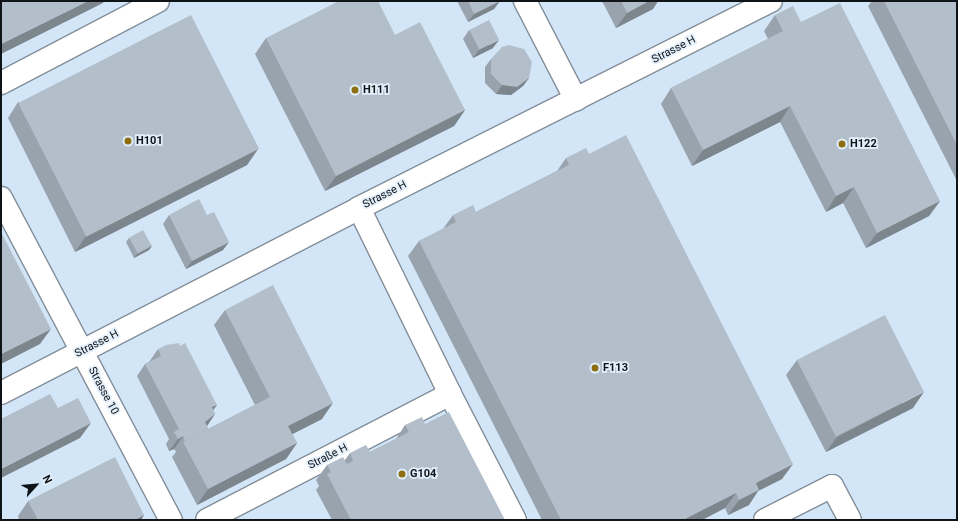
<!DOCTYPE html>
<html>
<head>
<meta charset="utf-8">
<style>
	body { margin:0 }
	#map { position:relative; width:958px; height:521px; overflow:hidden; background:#e2effb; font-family:Roboto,sans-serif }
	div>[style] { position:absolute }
	.built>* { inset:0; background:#d3e6f8; transform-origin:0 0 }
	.roads { filter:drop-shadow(1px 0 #828e99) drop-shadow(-1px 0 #828e99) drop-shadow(0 1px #828e99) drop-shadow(0 -1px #828e99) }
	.minor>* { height:22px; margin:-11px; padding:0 11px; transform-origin:11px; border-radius:11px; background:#fff }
	.wall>* { inset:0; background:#99a3ae }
	.shaded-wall>* { inset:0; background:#7d858d }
	.building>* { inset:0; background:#b2beca; transform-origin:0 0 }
	.dots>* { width:11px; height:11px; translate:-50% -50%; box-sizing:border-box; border:2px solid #e2effb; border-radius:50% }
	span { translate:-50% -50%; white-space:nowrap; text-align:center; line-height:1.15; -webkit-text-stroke:3.5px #e2effb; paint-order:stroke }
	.street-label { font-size:11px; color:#0f1418 }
	.poi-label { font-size:11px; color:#0f1418; font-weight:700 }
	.left { translate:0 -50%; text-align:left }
	.frame { position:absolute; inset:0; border:2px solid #0f1418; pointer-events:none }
	.north { position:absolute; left:16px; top:465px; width:40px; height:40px; -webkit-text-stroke:3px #e2effb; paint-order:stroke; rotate:63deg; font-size:11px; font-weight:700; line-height:16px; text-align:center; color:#0f1418 }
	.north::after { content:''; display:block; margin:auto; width:14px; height:18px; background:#0f1418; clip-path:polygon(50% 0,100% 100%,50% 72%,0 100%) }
</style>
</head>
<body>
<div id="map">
	<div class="built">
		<i style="left:1px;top:1px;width:956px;height:519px"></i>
	</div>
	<div class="roads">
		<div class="minor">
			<i style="left:525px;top:1px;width:111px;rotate:62.7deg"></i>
			<i style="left:1px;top:83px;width:177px;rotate:-27.6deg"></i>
			<i style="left:1px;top:198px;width:364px;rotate:62.2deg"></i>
			<i style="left:359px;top:208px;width:207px;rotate:63.9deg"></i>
			<i style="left:450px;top:394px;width:142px;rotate:62.7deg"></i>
			<i style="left:1px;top:393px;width:403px;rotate:-27.3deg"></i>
			<i style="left:359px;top:208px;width:461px;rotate:-26.7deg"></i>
			<i style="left:207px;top:520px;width:274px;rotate:-27.4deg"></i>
			<i style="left:765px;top:520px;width:75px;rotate:-26.9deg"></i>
			<i style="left:832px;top:486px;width:38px;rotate:62deg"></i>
		</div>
	</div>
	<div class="wall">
		<i style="clip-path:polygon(457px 1px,500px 1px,494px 9px,468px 22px)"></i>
		<i style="clip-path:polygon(602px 1px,658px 1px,653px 9px,616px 28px)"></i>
		<i style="clip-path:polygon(872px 1px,957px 1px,957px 181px,868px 6px)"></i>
		<i style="clip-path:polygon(775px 15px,801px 22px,940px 201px,929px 216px,866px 248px,843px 203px,826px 212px,780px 122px,692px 166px,661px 104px,671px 88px,768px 39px,764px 31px)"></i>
		<i style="clip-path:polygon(469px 30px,493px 48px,473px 58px,463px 39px)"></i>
		<i style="clip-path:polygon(395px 35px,465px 110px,454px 126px,325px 191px,255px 54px,266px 38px)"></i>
		<i style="clip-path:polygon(491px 59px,529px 78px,523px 86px,511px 95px,496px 94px,485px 83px,485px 67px)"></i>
		<i style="clip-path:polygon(18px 102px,258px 149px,247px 165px,75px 252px,8px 118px)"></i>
		<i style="clip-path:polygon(589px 154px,782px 479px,758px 491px,749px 505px,728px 515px,725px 508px,702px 520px,542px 520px,408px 256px,419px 241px,443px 229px,453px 215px,476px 212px,557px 171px,566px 158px)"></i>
		<i style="clip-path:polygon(169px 215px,223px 250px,186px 269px,163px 224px)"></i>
		<i style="clip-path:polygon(129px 238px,152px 246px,149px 250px,134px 258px,126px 242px)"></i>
		<i style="clip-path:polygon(225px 310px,322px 419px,292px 434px,297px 443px,286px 459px,197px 505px,172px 457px,176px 452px,174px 449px,169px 451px,166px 444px,169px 439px,137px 376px,145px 364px,149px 362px,158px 349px,217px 405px,213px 410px,215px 414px,207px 426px,208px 429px,255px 405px,214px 325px)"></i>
		<i style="clip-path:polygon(797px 360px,913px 408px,826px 452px,786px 375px)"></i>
		<i style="clip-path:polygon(425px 424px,505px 520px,332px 520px,316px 490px,319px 486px,316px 480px,327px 465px,345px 460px,350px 453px,370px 452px,396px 439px,405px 425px)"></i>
		<i style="clip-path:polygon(28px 501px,144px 515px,141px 520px,19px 520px,18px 516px)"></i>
	</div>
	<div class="shaded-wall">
		<i style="clip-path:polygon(88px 1px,104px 1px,103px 3px,1px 54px,1px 44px)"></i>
		<i style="clip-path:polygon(500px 1px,494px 9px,468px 22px,474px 14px)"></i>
		<i style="clip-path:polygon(649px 1px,658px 1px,653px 9px,616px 28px,627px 13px)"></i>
		<i style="clip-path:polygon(499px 40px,493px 48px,473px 58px,479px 50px)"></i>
		<i style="clip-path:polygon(529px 78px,523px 86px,511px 95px,496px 94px,502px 85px)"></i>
		<i style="clip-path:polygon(790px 106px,780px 122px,692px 166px,703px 150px)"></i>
		<i style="clip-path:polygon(465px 110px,454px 126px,325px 191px,336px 176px)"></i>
		<i style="clip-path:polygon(258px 149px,247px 165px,75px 252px,86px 236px)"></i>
		<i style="clip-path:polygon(854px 187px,843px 203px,826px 212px,836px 196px)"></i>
		<i style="clip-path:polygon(940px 201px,929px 216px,866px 248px,877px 233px)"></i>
		<i style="clip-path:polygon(229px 242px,223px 250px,186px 269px,192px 261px)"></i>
		<i style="clip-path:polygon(152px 246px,149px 250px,134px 258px,137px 254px)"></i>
		<i style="clip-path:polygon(51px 329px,40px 344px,1px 364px,1px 354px)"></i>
		<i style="clip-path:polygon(924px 392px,913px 408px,826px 452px,837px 437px)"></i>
		<i style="clip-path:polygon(333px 403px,322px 419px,277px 442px,288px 426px)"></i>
		<i style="clip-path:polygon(217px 405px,208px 417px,212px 407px)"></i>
		<i style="clip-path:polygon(215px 414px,207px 426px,205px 422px)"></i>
		<i style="clip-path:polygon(91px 423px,80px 438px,1px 478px,1px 469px)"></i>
		<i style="clip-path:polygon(183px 436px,174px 449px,169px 451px,178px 439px)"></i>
		<i style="clip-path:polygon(297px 443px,286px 459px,197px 505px,208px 489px)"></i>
		<i style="clip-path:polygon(793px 464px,782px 479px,758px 491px,749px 505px,728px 515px,739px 500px,756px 483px)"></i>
		<i style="clip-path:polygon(736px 493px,725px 508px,702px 520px,683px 520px)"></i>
		<i style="clip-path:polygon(144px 515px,141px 520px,135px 520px)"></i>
	</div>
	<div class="building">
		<i style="clip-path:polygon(1px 1px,88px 1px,1px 44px)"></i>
		<i style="clip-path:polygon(339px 1px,378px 1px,395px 35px,420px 22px,465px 110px,336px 176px,266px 38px)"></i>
		<i style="clip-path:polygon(468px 1px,500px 1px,474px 14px)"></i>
		<i style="clip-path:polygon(621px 1px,649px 1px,627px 13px)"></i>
		<i style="clip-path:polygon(884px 1px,957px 1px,957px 145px)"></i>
		<i style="clip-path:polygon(840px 3px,940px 201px,877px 233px,854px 187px,836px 196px,790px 106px,703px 150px,671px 88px,783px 31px,775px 15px,793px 6px,801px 22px)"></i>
		<i style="left:191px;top:15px;width:150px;height:194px;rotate:63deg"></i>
		<i style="left:489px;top:20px;width:22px;height:22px;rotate:63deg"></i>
		<i style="clip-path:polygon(509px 45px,524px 49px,532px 62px,529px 78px,517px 87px,502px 85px,491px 74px,491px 59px,502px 47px)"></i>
		<i style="clip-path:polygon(626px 135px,793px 464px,756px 483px,759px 490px,739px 500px,736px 493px,683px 520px,561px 520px,419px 241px,456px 222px,453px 215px,473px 205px,476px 212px,569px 165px,566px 158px,586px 148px,589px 154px)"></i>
		<i style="clip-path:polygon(199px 199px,207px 215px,214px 212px,229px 242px,192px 261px,169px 215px)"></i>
		<i style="left:143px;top:230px;width:18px;height:16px;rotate:61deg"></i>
		<i style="clip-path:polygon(1px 232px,51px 329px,1px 354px)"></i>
		<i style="clip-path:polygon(273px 285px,333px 403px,288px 426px,297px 443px,208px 489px,183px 442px,270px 397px,225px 310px)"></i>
		<i style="left:885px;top:315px;width:86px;height:99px;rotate:63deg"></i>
		<i style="clip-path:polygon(179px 343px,180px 346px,185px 343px,217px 405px,212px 407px,215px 414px,205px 422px,208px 429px,185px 441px,183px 436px,178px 439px,174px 432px,179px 429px,145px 364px,161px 356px,158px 349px,166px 345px)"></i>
		<i style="clip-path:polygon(50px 394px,58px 408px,78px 398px,91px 423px,1px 469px,1px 419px)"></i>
		<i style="clip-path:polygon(449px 412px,505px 520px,351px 520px,327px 474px,331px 472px,327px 465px,343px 457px,347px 464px,353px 461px,350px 453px,366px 445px,370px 452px,409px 432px,405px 425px,422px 417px,425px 424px)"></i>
		<i style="clip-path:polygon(115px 457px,144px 515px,135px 520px,38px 520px,28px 501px)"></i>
	</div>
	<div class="dots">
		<i style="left:355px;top:90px;background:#8d6e11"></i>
		<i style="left:128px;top:141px;background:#8d6e11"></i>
		<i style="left:842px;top:144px;background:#8d6e11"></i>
		<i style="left:595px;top:368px;background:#8d6e11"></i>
		<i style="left:402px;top:474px;background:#8d6e11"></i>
	</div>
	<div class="street-label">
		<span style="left:674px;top:50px;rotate:-27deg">Strasse H</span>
		<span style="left:385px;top:195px;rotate:-27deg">Strasse H</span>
		<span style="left:97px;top:344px;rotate:-27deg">Strasse H</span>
		<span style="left:103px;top:391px;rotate:62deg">Strasse 10</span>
		<span style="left:328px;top:457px;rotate:-27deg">Straße H</span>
	</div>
	<div class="poi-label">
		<span class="left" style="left:363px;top:90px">H111</span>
		<span class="left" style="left:136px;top:141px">H101</span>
		<span class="left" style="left:850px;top:144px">H122</span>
		<span class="left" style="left:603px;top:368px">F113</span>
		<span class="left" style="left:410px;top:474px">G104</span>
	</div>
	<div class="frame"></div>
	<div class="north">N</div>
</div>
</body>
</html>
